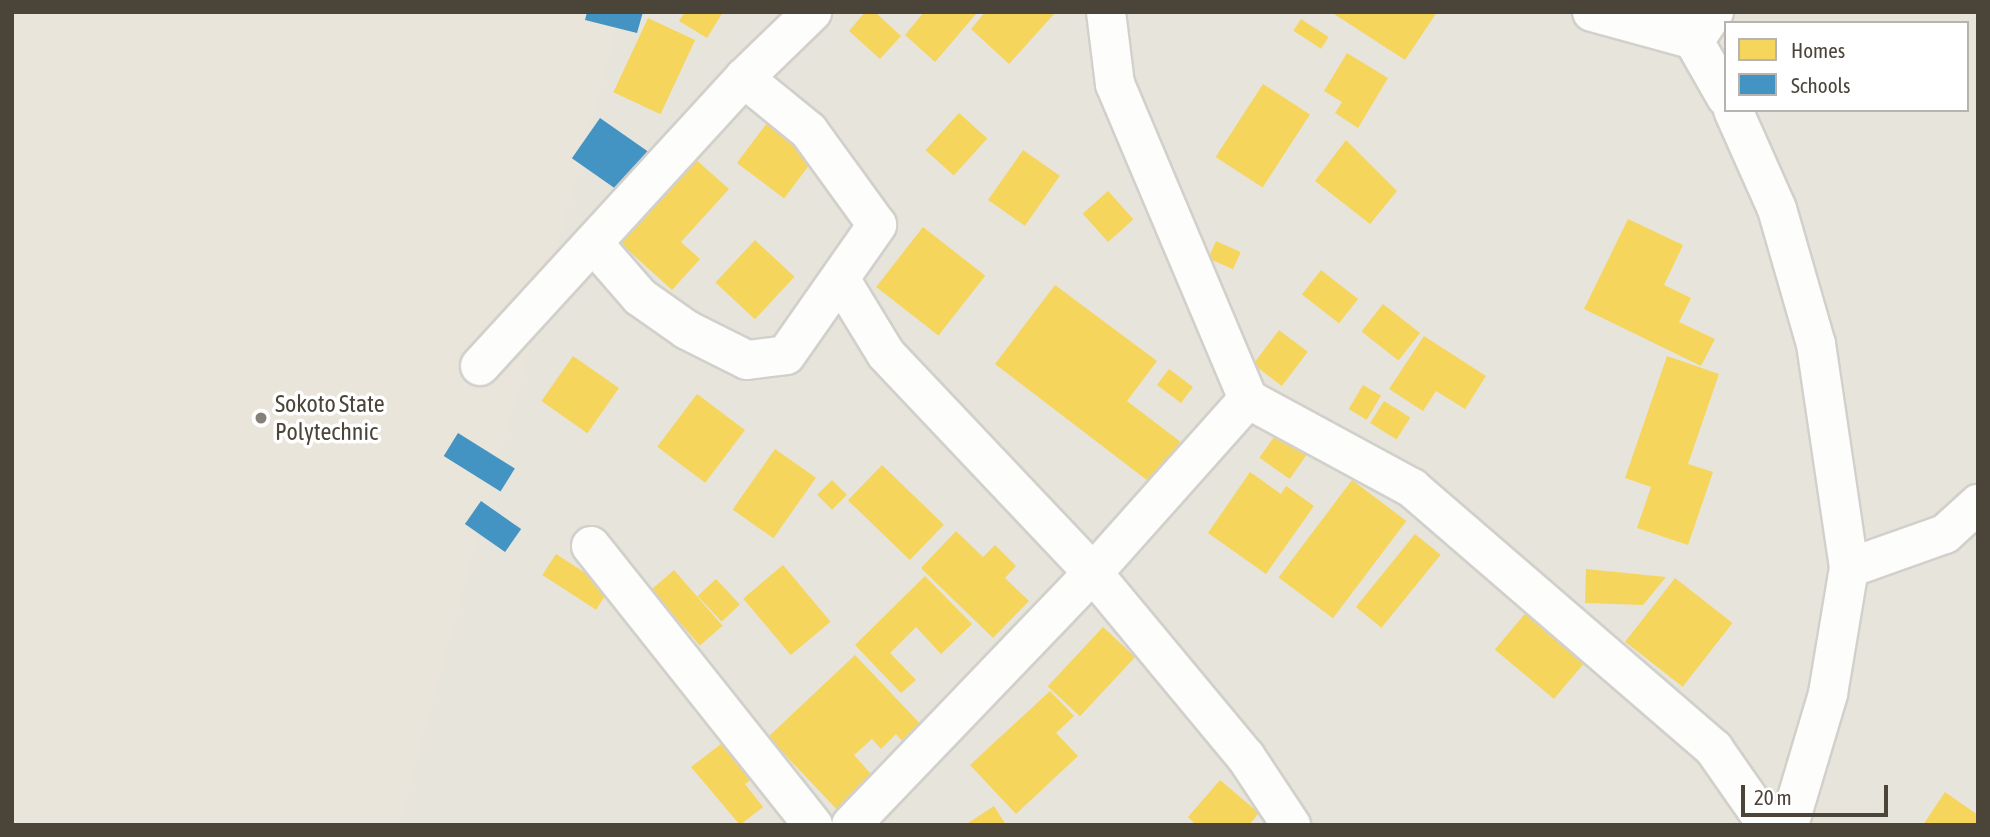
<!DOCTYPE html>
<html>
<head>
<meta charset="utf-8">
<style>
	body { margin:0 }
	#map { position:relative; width:1990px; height:837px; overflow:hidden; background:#f4f2ee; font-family:"Asap Condensed",sans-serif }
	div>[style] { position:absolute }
	.residential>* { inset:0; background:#e7e4dc }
	.education>* { inset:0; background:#eae5da }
	.homes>* { inset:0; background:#f6d55c; transform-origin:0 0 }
	.schools>* { inset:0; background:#4393c3; transform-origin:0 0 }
	.roads { filter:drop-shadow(2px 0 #d2d0cb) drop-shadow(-2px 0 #d2d0cb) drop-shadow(0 2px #d2d0cb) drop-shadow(0 -2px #d2d0cb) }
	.minor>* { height:38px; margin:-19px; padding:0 19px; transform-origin:19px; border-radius:19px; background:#fdfdfc }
	.dots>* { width:19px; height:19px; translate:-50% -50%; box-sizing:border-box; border:4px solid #fff; border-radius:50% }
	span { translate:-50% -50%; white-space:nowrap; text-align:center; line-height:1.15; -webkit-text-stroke:7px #fff; paint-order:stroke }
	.poi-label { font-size:24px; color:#4b4439 }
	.left { translate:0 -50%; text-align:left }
	.frame { position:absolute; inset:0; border:14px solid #4b4439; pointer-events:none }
	.legend { position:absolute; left:1724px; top:21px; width:245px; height:91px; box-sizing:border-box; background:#fff; border:2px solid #b7b4b0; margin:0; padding:9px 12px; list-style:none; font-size:21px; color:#4b4439 }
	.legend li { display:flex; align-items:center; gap:14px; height:35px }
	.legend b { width:35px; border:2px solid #b7b4b0 }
	.scale { position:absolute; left:1741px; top:785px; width:147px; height:32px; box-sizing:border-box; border:4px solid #4b4439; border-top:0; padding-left:9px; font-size:21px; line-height:24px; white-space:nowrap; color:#4b4439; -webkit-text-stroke:5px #fff; paint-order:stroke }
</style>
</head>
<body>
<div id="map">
	<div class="residential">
		<i style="clip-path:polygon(evenodd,511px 12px,1978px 12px,1978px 825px,322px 825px,511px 12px,1726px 23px,1967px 23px,1967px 110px,1726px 110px,1726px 23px)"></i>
	</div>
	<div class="education">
		<i style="clip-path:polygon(12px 12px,621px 12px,399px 825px,12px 825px)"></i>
	</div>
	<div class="homes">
		<i style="clip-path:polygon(685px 12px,723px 12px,707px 38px,679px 21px)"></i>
		<i style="clip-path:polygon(865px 12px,875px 12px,901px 36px,880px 59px,849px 31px)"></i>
		<i style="clip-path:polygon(924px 12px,975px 12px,976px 14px,935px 62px,905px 35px)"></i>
		<i style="clip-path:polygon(985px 12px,1052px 12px,1054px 14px,1009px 64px,971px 29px)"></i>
		<i style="clip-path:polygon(1331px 12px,1437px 12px,1405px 60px)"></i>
		<i style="left:648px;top:18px;width:52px;height:82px;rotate:25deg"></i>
		<i style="left:1301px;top:19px;width:33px;height:14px;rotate:33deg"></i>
		<i style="clip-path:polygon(1347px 53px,1388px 78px,1358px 128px,1335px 113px,1342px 102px,1324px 91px)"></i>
		<i style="left:1263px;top:84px;width:56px;height:87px;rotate:33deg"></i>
		<i style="left:959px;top:113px;width:38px;height:50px;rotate:42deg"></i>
		<i style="left:767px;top:123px;width:59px;height:50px;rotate:37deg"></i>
		<i style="clip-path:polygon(1346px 140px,1397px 191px,1370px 224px,1315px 181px)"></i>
		<i style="left:1023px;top:150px;width:45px;height:61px;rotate:35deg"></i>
		<i style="clip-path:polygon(693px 157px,729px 189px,681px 242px,700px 259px,672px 290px,618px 241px)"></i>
		<i style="left:1108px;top:191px;width:38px;height:34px;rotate:48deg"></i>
		<i style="clip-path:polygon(1628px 219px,1683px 245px,1664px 285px,1691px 298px,1679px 322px,1715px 339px,1701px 366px,1584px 309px)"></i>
		<i style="left:923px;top:227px;width:79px;height:76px;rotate:38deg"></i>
		<i style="left:755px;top:240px;width:54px;height:58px;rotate:43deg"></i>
		<i style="left:1216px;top:241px;width:27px;height:19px;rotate:24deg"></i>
		<i style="left:1321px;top:270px;width:47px;height:31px;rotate:38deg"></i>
		<i style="clip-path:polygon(1055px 285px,1157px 361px,1127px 401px,1182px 443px,1152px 484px,995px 364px)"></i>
		<i style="left:1383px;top:304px;width:47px;height:35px;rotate:38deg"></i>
		<i style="left:1279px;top:330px;width:36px;height:43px;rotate:37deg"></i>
		<i style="clip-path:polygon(1424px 336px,1486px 376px,1465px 409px,1436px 391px,1423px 411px,1389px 389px)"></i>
		<i style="left:573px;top:356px;width:56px;height:55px;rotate:35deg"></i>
		<i style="clip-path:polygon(1667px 356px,1719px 374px,1688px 464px,1713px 472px,1688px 545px,1637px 528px,1651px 487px,1625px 478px)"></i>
		<i style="left:1169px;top:369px;width:30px;height:20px;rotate:37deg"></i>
		<i style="left:1363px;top:385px;width:21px;height:28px;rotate:31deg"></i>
		<i style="left:697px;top:394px;width:60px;height:66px;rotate:37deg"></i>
		<i style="left:1384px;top:401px;width:31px;height:26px;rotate:32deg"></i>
		<i style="left:1276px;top:434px;width:37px;height:29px;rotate:35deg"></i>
		<i style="left:775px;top:449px;width:50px;height:74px;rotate:35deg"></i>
		<i style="left:882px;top:465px;width:86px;height:49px;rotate:44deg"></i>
		<i style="clip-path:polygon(1250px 472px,1281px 494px,1286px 486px,1314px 506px,1266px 574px,1208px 533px)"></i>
		<i style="left:832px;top:480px;width:21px;height:21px;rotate:45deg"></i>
		<i style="left:1352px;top:480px;width:68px;height:122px;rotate:37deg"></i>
		<i style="clip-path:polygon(956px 531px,983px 557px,995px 545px,1016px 566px,1005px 578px,1029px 601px,993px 638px,921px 568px)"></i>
		<i style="left:1415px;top:534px;width:33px;height:94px;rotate:39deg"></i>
		<i style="left:556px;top:554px;width:64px;height:25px;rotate:33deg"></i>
		<i style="left:783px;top:565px;width:74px;height:52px;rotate:50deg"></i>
		<i style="clip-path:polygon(1586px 569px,1666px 577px,1643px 605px,1585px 603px)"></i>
		<i style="left:674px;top:570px;width:74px;height:30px;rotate:49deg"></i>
		<i style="clip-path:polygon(925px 576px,972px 624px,941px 654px,916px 627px,890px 653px,916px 680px,901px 693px,855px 645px)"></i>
		<i style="left:1675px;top:578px;width:73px;height:81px;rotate:38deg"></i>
		<i style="left:716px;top:579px;width:35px;height:25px;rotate:47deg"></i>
		<i style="left:1529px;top:609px;width:77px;height:53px;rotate:40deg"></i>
		<i style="left:1103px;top:627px;width:44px;height:81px;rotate:43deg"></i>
		<i style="clip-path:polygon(855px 655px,928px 732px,910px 750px,896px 734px,881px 749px,872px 739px,854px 755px,880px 784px,845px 818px,768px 737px)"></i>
		<i style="clip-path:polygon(1050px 691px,1074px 716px,1056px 733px,1078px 756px,1016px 814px,970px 765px)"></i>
		<i style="clip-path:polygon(734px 734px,763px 771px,745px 784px,763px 807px,740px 825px,691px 767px)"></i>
		<i style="clip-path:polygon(1220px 780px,1259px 813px,1249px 825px,1196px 825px,1188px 817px)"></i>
		<i style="clip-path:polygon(1945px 792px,1978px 815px,1978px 825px,1923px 825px)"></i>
		<i style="clip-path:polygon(994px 806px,1006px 825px,965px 825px)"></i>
	</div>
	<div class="schools">
		<i style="clip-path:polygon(587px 12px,643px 12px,637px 33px,585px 20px)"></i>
		<i style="left:600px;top:118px;width:62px;height:49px;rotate:35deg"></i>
		<i style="left:458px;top:433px;width:67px;height:27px;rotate:32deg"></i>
		<i style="left:481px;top:501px;width:49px;height:28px;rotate:35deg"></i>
	</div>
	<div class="roads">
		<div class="minor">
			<i style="left:1106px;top:12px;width:73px;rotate:82.9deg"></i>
			<i style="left:1115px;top:84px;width:342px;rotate:67.1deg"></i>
			<i style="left:1248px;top:399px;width:187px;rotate:28.5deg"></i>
			<i style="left:1412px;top:488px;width:399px;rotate:40.8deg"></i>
			<i style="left:1714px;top:749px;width:93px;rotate:55.1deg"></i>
			<i style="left:1592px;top:12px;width:107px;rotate:15.2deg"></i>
			<i style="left:1695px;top:40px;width:34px;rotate:-56deg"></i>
			<i style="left:1682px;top:20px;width:89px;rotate:60.3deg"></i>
			<i style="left:1733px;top:110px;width:108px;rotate:66deg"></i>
			<i style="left:1777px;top:209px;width:141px;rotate:73.9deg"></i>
			<i style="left:1816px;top:344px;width:226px;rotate:81.6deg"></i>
			<i style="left:1849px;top:568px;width:128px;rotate:99.5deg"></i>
			<i style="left:1828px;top:694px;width:137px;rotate:106.6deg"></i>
			<i style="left:593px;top:243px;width:72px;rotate:49deg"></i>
			<i style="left:640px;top:297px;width:57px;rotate:35.1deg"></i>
			<i style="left:687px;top:330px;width:67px;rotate:26.6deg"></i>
			<i style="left:747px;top:360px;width:39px;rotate:-7deg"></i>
			<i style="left:786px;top:355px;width:159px;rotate:-55deg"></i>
			<i style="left:877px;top:225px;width:116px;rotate:-125.9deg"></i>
			<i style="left:809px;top:131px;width:84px;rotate:-140.8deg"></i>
			<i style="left:744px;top:78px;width:95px;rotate:-44.1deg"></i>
			<i style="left:842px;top:282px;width:84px;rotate:58.6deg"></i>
			<i style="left:886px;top:354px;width:301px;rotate:46.6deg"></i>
			<i style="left:1093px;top:573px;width:239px;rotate:50.3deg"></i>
			<i style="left:1246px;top:757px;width:82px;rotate:56.5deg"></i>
			<i style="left:480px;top:366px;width:391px;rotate:-47.5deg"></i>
			<i style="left:591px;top:546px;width:357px;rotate:51.5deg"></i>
			<i style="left:1849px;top:568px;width:102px;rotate:-19.5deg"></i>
			<i style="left:1945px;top:534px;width:45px;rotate:-42.3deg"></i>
			<i style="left:851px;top:825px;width:349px;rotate:-46.2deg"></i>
			<i style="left:1093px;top:573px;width:233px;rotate:-48.3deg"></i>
		</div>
	</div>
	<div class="dots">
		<i style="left:261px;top:418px;background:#868178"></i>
	</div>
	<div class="poi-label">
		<span class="left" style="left:275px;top:418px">Sokoto State<br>Polytechnic</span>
	</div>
	<div class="frame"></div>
	<ul class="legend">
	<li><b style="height:19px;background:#f6d55c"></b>Homes</li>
	<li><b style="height:19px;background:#4393c3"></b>Schools</li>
	</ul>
	<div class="scale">20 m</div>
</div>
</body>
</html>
